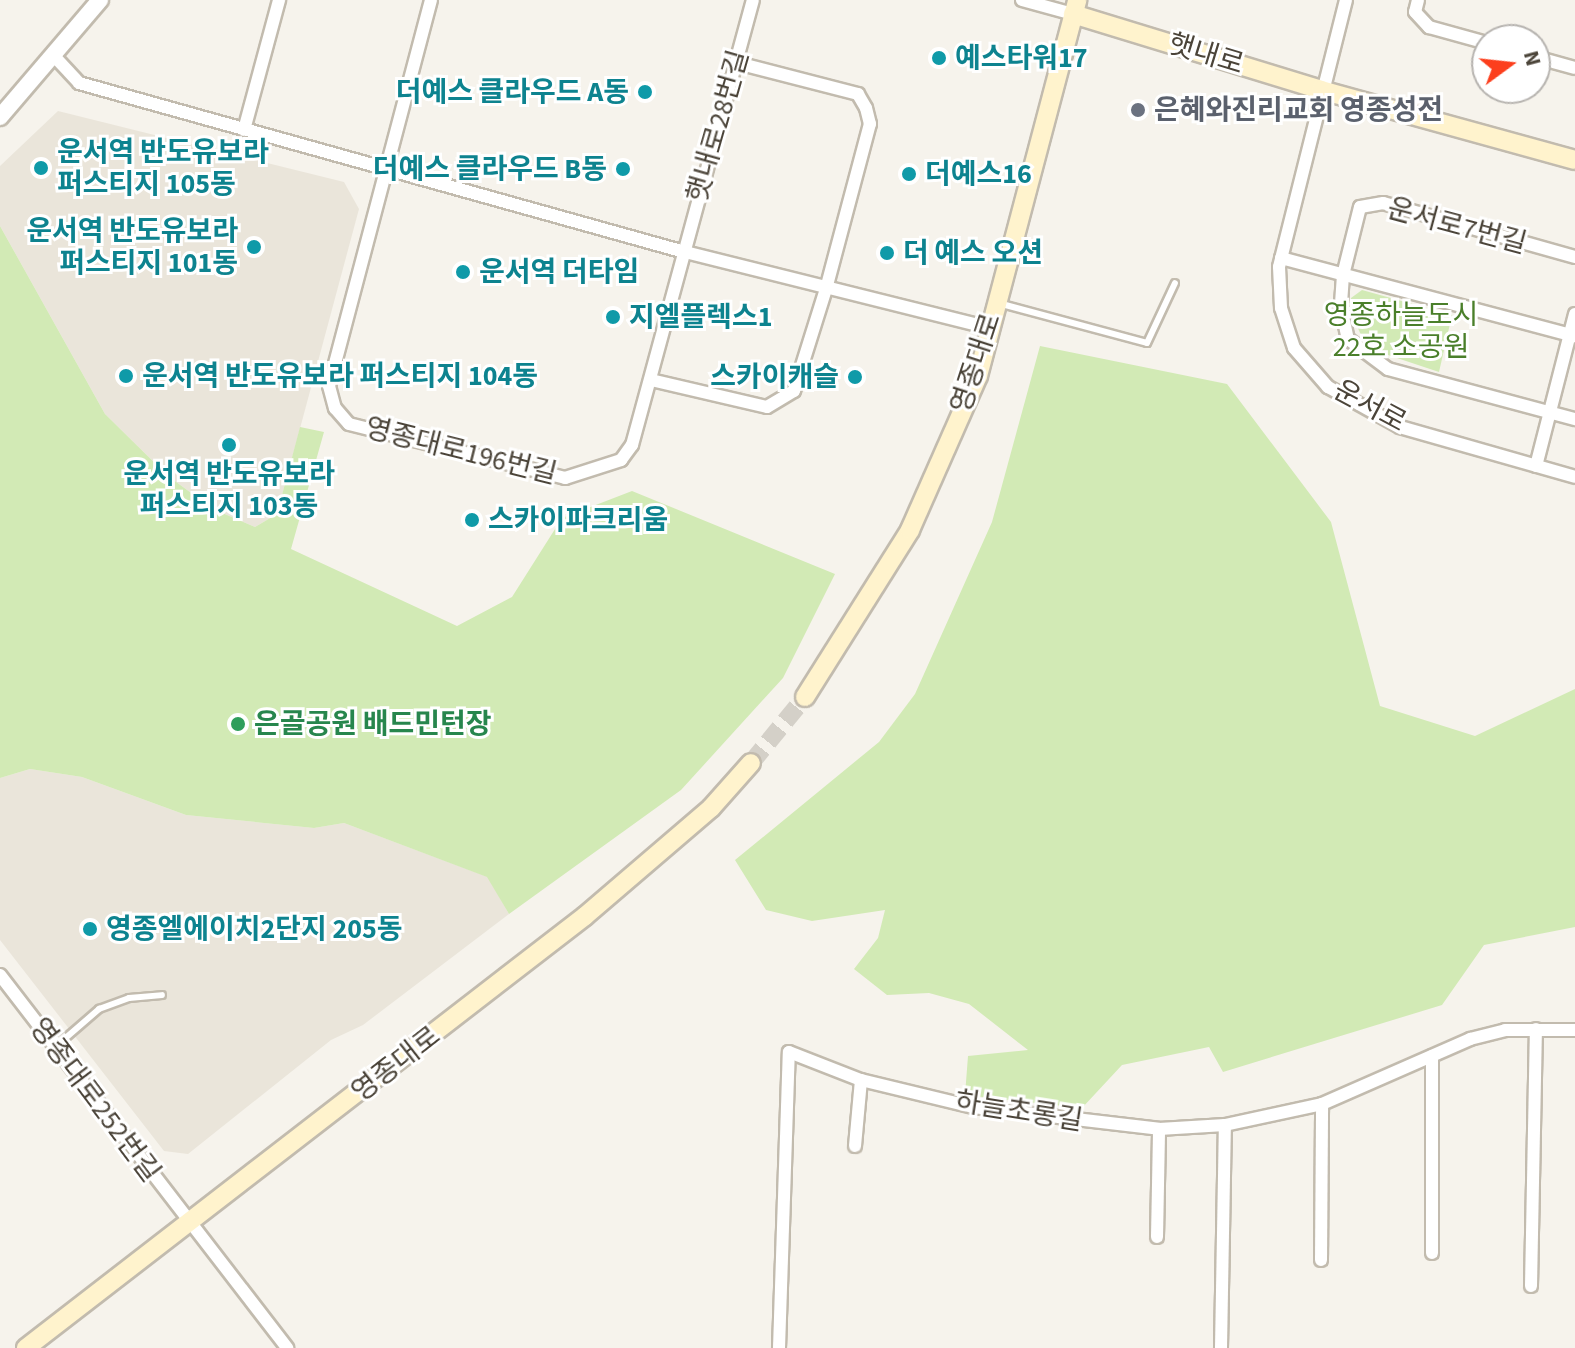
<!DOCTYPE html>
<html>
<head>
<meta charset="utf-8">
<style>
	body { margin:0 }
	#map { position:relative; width:1575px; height:1348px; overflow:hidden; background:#f6f3ec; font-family:"Source Sans 3","Noto Sans KR",sans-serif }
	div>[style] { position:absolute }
	.residential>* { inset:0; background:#eae5da }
	.green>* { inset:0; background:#d2eab5 }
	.secondary-tunnel>* { height:18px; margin-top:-9px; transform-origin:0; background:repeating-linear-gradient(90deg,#d4d0c8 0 18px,transparent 0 27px) }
	.roads { filter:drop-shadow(2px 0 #c2bbae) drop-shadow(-2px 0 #c2bbae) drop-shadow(0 2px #c2bbae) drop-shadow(0 -2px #c2bbae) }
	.service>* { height:6px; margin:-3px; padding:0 3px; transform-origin:3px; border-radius:3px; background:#fff }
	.minor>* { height:12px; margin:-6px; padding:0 6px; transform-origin:6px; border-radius:6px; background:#fff }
	.tertiary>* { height:16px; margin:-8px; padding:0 8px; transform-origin:8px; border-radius:8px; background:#fff }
	.secondary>* { height:18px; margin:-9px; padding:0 9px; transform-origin:9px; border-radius:9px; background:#fff3cd }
	.dots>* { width:22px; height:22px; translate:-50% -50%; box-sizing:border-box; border:4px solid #fff; border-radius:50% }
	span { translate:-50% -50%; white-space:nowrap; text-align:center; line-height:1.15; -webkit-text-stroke:6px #fff; paint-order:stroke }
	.street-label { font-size:28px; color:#4b4439 }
	.culture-label { font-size:28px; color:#0d838f; font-weight:700 }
	.left { translate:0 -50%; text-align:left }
	.right { translate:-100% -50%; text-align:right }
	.worship-label { font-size:28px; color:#5b616d; font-weight:700 }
	.park-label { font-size:28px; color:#4a7f2a }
	.leisure-label { font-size:28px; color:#27864d; font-weight:700 }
	.north { position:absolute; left:1471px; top:24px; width:80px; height:80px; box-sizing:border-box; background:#fff; border:2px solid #b7b4b0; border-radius:50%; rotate:75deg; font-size:22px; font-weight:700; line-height:32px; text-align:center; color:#4b4439 }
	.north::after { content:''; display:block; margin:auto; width:28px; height:36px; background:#fc3f1d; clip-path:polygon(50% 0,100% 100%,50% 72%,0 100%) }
</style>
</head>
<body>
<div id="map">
	<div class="residential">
		<i style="clip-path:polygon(58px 111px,344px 182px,359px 209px,277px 514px,255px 527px,213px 509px,168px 476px,105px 414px,0 226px,0 166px)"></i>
		<i style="clip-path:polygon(30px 769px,82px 777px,186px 815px,314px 828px,344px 823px,488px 877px,509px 914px,363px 1025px,331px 1040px,188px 1154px,164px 1151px,0 940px,0 778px)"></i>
	</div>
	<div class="green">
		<i style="clip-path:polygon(0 226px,105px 414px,168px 476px,213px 509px,255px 527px,277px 514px,300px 427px,324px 432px,291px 549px,457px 626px,512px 597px,562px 518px,632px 491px,835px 574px,783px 678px,681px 790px,509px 914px,487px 877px,344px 823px,314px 828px,186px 815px,82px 777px,30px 769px,0 778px)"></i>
		<i style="clip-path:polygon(1362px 290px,1452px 315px,1439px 372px,1367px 348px,1350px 311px,1351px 298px)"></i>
		<i style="clip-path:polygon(1040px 346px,1227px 384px,1331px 522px,1380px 706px,1475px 736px,1575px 689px,1575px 927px,1484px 945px,1442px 1005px,1223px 1072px,1209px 1047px,1122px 1065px,1082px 1108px,965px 1095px,968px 1056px,1028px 1050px,969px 1004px,929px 993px,887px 995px,854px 969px,878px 938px,885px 910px,812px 921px,766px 910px,735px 860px,879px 742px,915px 694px,992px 522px)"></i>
	</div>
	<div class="secondary-tunnel">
		<i style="left:751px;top:763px;width:85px;rotate:-50.7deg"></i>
	</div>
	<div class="roads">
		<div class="service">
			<i style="left:998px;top:303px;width:154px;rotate:15deg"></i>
			<i style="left:1147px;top:343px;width:66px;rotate:-65deg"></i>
			<i style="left:54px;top:1048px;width:60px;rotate:-40.9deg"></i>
			<i style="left:99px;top:1009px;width:32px;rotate:-20deg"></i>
			<i style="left:129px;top:998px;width:33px;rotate:-5deg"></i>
		</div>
		<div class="minor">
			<i style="left:431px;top:0;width:399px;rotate:104.8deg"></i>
			<i style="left:329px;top:386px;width:23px;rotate:75deg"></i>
			<i style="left:335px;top:408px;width:21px;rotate:49deg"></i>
			<i style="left:349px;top:424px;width:223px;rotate:14deg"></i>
			<i style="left:565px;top:478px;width:59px;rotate:-17.8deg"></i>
			<i style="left:621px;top:460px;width:19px;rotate:-54deg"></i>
			<i style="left:632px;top:445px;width:461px;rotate:-74.8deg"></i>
			<i style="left:1022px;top:0;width:53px;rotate:15.4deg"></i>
			<i style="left:1346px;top:0;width:275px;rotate:104.1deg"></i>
			<i style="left:1279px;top:267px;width:41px;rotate:87.2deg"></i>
			<i style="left:1281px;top:308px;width:42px;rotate:72deg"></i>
			<i style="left:1294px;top:348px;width:52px;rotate:48.9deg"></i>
			<i style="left:1328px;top:387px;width:82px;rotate:29.1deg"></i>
			<i style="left:1400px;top:427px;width:182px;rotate:15.9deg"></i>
			<i style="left:1418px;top:0;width:12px;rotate:104deg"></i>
			<i style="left:1415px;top:12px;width:21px;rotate:47deg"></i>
			<i style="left:1429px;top:27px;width:60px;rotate:15.4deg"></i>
			<i style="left:55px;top:57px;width:35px;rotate:47deg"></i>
			<i style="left:79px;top:83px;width:625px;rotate:15.59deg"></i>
			<i style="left:681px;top:251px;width:317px;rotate:14deg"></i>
			<i style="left:1535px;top:57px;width:41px;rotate:15.4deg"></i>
			<i style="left:244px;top:130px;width:135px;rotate:-74.9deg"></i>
			<i style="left:1575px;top:257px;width:199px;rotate:-164.3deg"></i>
			<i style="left:1383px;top:203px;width:23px;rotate:170deg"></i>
			<i style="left:1360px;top:207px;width:70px;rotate:104deg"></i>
			<i style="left:1343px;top:275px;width:32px;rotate:94deg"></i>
			<i style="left:1341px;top:307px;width:33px;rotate:78deg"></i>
			<i style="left:1348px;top:339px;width:50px;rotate:36.9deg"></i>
			<i style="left:1388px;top:369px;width:194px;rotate:15deg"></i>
			<i style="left:1281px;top:258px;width:304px;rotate:14.9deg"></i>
			<i style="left:651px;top:380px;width:119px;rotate:13.1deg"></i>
			<i style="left:767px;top:407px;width:31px;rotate:-31deg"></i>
			<i style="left:794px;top:391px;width:107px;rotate:-72.6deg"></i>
			<i style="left:826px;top:289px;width:171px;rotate:-75.1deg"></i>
			<i style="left:870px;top:124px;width:16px;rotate:-104deg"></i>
			<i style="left:866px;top:108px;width:16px;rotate:-120deg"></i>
			<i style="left:858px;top:94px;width:125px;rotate:-165.6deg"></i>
			<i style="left:1536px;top:466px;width:157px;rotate:-75.6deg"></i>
			<i style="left:0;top:975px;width:471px;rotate:52.4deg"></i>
			<i style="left:855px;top:1146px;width:66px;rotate:-84.8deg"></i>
			<i style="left:1157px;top:1237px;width:108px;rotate:-88.9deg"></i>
			<i style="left:1432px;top:1253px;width:197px;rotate:-90deg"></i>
			<i style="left:1321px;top:1260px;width:156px;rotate:-89.6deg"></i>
			<i style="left:1531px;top:1286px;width:257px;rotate:-88.9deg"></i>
			<i style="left:779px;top:1348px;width:296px;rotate:-88.1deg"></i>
			<i style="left:789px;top:1052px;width:77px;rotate:21.3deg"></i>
			<i style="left:861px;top:1080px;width:115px;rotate:13.6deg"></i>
			<i style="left:973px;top:1107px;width:187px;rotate:6.7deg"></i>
			<i style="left:1159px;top:1129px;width:66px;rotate:-3.5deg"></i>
			<i style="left:1225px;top:1125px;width:99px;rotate:-12.2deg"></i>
			<i style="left:1322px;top:1104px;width:162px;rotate:-23.7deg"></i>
			<i style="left:1470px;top:1039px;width:36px;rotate:-14deg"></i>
			<i style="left:1505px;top:1030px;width:70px"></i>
			<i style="left:1221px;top:1348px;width:223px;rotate:-89deg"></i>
		</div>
		<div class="tertiary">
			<i style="left:0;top:117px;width:154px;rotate:-49.5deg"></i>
		</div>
		<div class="secondary">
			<i style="left:1073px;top:14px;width:259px;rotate:17deg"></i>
			<i style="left:1321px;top:90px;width:263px;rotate:15.4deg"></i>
			<i style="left:805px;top:697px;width:197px;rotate:-57.8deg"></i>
			<i style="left:910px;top:530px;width:168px;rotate:-66.2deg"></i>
			<i style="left:978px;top:376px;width:389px;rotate:-75.2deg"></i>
			<i style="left:26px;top:1348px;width:706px;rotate:-37.7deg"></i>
			<i style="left:585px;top:916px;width:166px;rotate:-40.6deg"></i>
			<i style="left:711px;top:808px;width:60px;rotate:-48.4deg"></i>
		</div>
	</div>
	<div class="dots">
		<i style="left:939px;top:58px;background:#0f9aa8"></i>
		<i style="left:645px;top:92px;background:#0f9aa8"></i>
		<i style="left:1138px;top:110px;background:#6b7280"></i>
		<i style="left:41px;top:168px;background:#0f9aa8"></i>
		<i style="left:623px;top:169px;background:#0f9aa8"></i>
		<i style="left:909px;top:174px;background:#0f9aa8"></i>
		<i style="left:254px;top:247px;background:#0f9aa8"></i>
		<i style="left:887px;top:253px;background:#0f9aa8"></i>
		<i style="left:463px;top:272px;background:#0f9aa8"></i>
		<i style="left:613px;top:317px;background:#0f9aa8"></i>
		<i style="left:126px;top:376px;background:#0f9aa8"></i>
		<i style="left:855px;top:377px;background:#0f9aa8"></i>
		<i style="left:229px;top:445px;background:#0f9aa8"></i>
		<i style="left:472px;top:520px;background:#0f9aa8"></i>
		<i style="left:238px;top:724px;background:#2e9e5b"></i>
		<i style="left:90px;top:929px;background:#0f9aa8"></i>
	</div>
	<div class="street-label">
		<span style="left:1206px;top:54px;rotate:17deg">햇내로</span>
		<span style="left:718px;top:126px;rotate:-74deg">햇내로28번길</span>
		<span style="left:1457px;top:226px;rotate:15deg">운서로7번길</span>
		<span style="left:976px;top:363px;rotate:-72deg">영종대로</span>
		<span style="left:1370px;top:406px;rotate:28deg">운서로</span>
		<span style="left:461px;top:451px;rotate:14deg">영종대로196번길</span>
		<span style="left:396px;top:1064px;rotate:-38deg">영종대로</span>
		<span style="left:95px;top:1100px;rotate:53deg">영종대로252번길</span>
		<span style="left:1019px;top:1111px;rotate:9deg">하늘초롱길</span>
	</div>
	<div class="culture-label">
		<span class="left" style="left:955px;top:58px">예스타워17</span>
		<span class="right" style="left:629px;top:92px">더예스 클라우드 A동</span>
		<span class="left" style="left:57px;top:168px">운서역 반도유보라<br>퍼스티지 105동</span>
		<span class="right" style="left:607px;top:169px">더예스 클라우드 B동</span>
		<span class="left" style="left:925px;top:174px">더예스16</span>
		<span class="right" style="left:238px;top:247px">운서역 반도유보라<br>퍼스티지 101동</span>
		<span class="left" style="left:903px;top:253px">더 예스 오션</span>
		<span class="left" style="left:479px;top:272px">운서역 더타임</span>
		<span class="left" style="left:629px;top:317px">지엘플렉스1</span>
		<span class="left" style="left:142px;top:376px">운서역 반도유보라 퍼스티지 104동</span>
		<span class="right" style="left:839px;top:377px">스카이캐슬</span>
		<span style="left:229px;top:490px">운서역 반도유보라<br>퍼스티지 103동</span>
		<span class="left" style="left:488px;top:520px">스카이파크리움</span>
		<span class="left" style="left:106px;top:929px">영종엘에이치2단지 205동</span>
	</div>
	<div class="worship-label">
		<span class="left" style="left:1154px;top:110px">은혜와진리교회 영종성전</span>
	</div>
	<div class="park-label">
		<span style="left:1401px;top:331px">영종하늘도시<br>22호 소공원</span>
	</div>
	<div class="leisure-label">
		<span class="left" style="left:254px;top:724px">은골공원 배드민턴장</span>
	</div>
	<div class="north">N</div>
</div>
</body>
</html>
